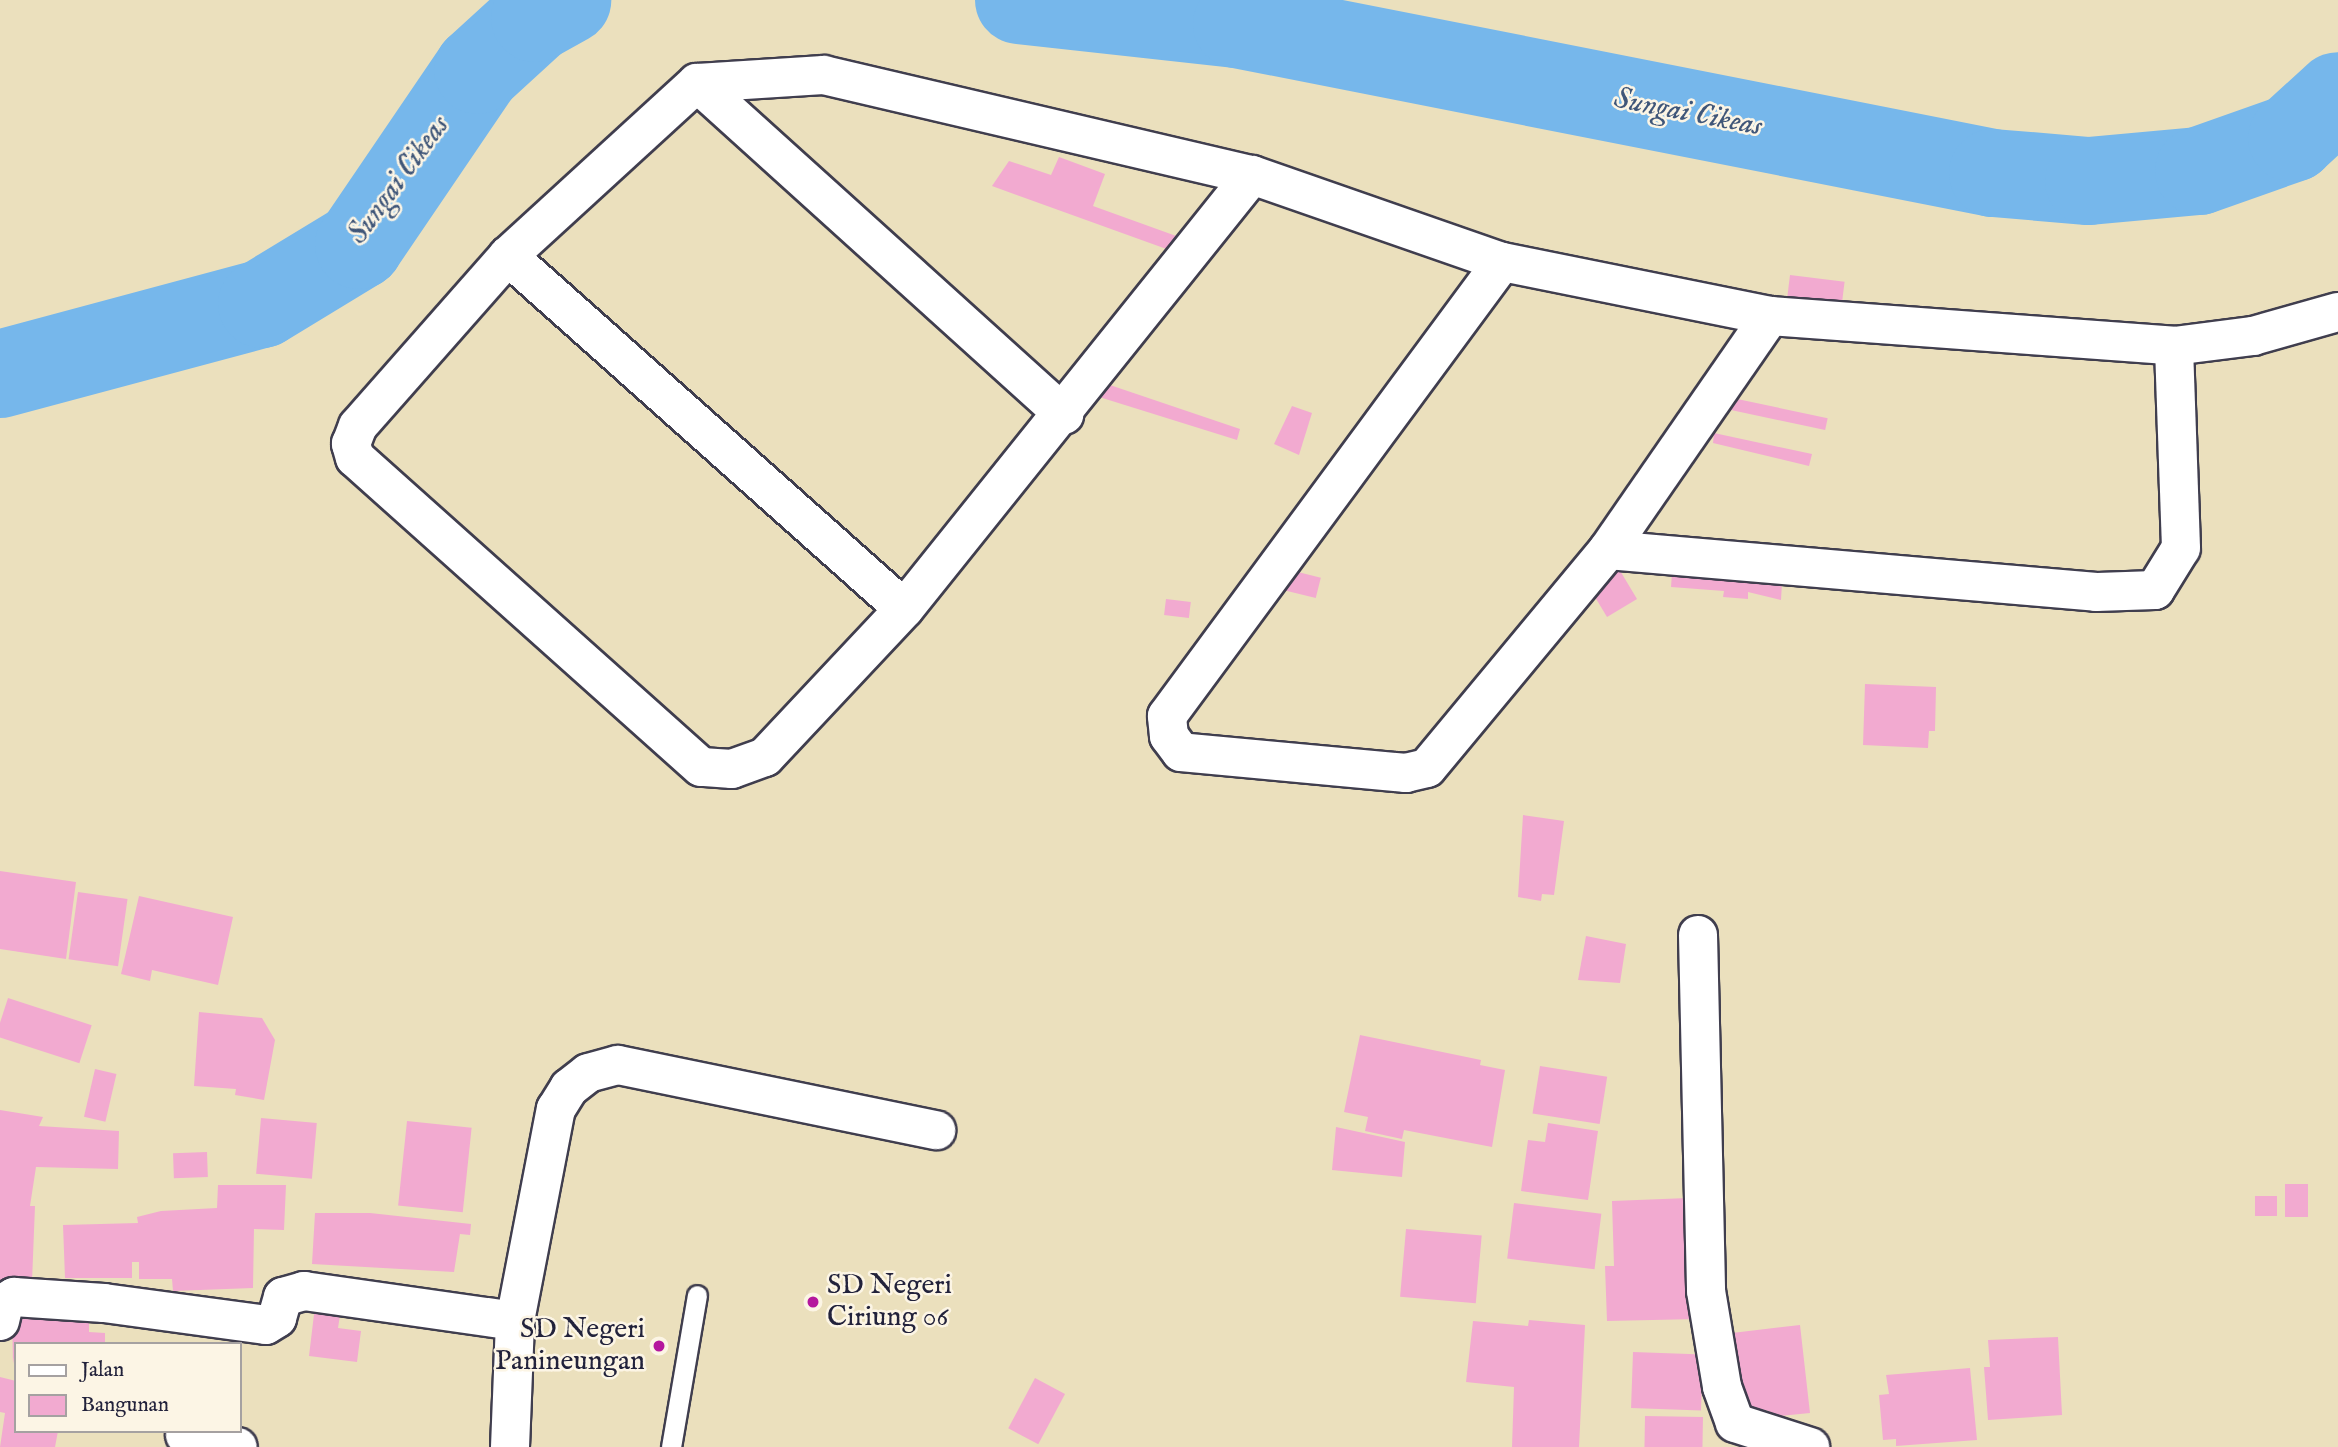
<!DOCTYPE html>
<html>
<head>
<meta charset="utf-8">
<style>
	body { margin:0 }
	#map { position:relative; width:2338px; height:1447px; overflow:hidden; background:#ebe0bd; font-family:"IM FELL English",serif }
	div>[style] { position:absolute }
	.river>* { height:88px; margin:-44px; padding:0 44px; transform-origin:44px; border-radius:44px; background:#76b7eb }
	.building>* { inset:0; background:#f2aad0; transform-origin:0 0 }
	.roads { filter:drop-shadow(2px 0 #403e4e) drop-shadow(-2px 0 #403e4e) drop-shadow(0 2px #403e4e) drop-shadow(0 -2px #403e4e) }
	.service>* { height:19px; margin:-9.5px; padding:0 9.5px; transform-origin:9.5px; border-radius:9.5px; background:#fff }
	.minor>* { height:38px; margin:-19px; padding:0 19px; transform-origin:19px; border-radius:19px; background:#fff }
	.dots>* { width:19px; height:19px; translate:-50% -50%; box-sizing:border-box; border:4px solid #fcf5e5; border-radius:50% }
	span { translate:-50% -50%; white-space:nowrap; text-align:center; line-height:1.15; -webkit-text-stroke:5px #fcf5e5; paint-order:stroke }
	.poi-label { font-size:28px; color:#22223b }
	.left { translate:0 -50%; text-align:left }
	.right { translate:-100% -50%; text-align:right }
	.water-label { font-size:30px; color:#3f5679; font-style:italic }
	.legend { position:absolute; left:14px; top:1342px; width:228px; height:91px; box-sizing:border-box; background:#fcf5e5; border:2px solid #a5a1a1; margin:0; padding:9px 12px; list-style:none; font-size:21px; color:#22223b }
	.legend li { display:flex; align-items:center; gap:14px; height:35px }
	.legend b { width:35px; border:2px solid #a5a1a1 }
</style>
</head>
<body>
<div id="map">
	<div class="river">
		<i style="left:1019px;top:0;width:219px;rotate:6.3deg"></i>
		<i style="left:1237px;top:24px;width:771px;rotate:11.15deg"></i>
		<i style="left:1993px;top:173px;width:96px;rotate:4.8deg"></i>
		<i style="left:2089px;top:181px;width:110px;rotate:-5.2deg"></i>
		<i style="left:2199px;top:171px;width:99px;rotate:-19.5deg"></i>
		<i style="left:2292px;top:138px;width:62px;rotate:-42.4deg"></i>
		<i style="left:0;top:374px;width:271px;rotate:-15deg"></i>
		<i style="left:262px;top:304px;width:114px;rotate:-31.3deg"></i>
		<i style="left:359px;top:245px;width:212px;rotate:-55.8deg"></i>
		<i style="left:478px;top:70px;width:77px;rotate:-42.4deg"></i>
		<i style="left:535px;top:18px;width:37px;rotate:-29deg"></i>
	</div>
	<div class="building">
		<i style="clip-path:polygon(1059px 157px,1105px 174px,1093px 206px,1179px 237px,1172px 251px,992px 186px,1009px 161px,1051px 175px)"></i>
		<i style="left:1790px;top:275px;width:55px;height:35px;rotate:7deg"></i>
		<i style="clip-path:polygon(1101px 382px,1240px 429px,1237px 440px,1096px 396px)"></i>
		<i style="left:1723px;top:396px;width:107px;height:12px;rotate:12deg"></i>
		<i style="clip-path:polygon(1292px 406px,1312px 413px,1299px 455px,1274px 444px)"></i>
		<i style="clip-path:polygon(1714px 433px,1812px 454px,1809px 466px,1713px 443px)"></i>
		<i style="left:1282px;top:568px;width:40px;height:21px;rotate:14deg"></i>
		<i style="left:1619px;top:569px;width:35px;height:35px;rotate:59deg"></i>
		<i style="clip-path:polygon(1672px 573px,1782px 583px,1781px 600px,1748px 592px,1748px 599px,1723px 597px,1724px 591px,1671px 587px)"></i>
		<i style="left:1166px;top:599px;width:25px;height:16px;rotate:7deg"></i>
		<i style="clip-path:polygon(1865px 684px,1936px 687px,1935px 731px,1929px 731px,1928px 748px,1863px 745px)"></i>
		<i style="clip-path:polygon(1523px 815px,1564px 821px,1554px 895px,1542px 894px,1541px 901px,1518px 897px)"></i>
		<i style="clip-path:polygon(0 871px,76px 882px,66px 959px,0 949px)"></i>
		<i style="left:78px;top:892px;width:50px;height:68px;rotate:8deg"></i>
		<i style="clip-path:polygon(139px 896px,233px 917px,218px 985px,152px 970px,150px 981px,121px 974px)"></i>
		<i style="clip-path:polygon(1586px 936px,1626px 944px,1620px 983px,1578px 980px)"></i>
		<i style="left:8px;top:998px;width:88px;height:40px;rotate:18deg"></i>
		<i style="clip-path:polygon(199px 1012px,262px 1018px,275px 1040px,264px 1100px,235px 1095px,236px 1089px,194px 1086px)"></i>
		<i style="clip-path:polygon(1360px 1035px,1481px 1060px,1480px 1065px,1505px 1070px,1492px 1147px,1404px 1130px,1402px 1139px,1365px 1131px,1368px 1117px,1344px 1112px)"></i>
		<i style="left:1540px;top:1066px;width:68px;height:48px;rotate:9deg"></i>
		<i style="left:95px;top:1069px;width:22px;height:49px;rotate:13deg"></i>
		<i style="clip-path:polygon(0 1110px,43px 1117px,39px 1126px,119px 1131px,118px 1169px,36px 1167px,30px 1206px,35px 1206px,32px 1282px,0 1282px)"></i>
		<i style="left:261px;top:1118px;width:56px;height:56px;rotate:5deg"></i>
		<i style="left:407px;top:1121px;width:65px;height:85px;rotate:6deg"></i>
		<i style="clip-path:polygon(1548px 1123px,1598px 1131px,1588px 1200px,1521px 1191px,1528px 1140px,1545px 1142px)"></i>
		<i style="clip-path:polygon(1336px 1127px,1405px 1142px,1402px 1177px,1332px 1170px)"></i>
		<i style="left:207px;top:1152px;width:25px;height:34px;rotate:88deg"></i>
		<i style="left:2285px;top:1184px;width:23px;height:33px"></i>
		<i style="clip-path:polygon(218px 1185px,286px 1185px,284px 1230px,254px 1229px,253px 1288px,173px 1291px,172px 1279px,139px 1279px,139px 1262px,132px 1262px,132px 1278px,65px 1278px,63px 1225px,138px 1223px,137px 1217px,161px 1211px,217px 1208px)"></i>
		<i style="left:2255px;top:1196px;width:22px;height:20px"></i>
		<i style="clip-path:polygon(1688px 1198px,1698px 1319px,1607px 1321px,1605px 1266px,1614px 1266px,1612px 1201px)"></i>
		<i style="left:1514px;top:1203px;width:88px;height:56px;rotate:7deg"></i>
		<i style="clip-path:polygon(315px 1213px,370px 1213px,471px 1224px,470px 1235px,460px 1234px,454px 1272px,312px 1264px)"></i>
		<i style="left:1406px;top:1229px;width:76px;height:68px;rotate:5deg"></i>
		<i style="clip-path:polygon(315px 1306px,341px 1309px,338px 1328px,361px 1331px,357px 1362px,309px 1356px)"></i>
		<i style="clip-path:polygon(89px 1312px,89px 1332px,105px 1333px,105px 1344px,16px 1344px,13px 1364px,12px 1313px)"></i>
		<i style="clip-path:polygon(1529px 1320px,1585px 1325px,1579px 1447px,1512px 1447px,1514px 1387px,1466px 1382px,1473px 1321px,1528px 1326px)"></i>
		<i style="clip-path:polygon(1800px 1325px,1810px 1413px,1780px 1416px,1766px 1410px,1738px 1415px,1732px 1333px)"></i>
		<i style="clip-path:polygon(2058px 1337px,2062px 1415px,1988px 1420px,1984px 1367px,1990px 1367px,1988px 1340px)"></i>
		<i style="left:1633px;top:1352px;width:70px;height:56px;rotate:2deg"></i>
		<i style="clip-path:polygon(1970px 1368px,1977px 1440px,1896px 1446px,1896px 1439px,1883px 1440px,1879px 1395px,1889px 1394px,1886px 1375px)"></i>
		<i style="clip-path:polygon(0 1377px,16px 1381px,16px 1431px,58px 1431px,55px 1447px,0 1447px,5px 1413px,0 1412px)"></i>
		<i style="left:1035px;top:1378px;width:34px;height:57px;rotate:28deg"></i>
		<i style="left:1645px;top:1416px;width:58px;height:31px;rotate:1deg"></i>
	</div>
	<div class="roads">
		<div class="service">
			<i style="left:671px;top:1447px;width:154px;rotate:-80.3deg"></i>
		</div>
		<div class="minor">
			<i style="left:697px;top:83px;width:495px;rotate:42.1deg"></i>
			<i style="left:1252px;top:175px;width:556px;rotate:128.72deg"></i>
			<i style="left:904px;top:609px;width:203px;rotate:133.2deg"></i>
			<i style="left:765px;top:757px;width:35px;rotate:160deg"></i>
			<i style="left:732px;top:769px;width:31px;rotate:-176deg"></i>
			<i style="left:701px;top:767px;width:464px;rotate:-138.2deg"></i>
			<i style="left:355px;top:458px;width:15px;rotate:-106deg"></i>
			<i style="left:351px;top:444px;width:19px;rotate:-69deg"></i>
			<i style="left:358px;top:426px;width:227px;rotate:-48.6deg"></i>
			<i style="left:508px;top:256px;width:256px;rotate:-42.5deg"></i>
			<i style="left:697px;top:83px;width:127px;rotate:-3.6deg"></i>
			<i style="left:824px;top:75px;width:440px;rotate:13.2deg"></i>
			<i style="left:1252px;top:175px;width:265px;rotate:19.2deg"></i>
			<i style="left:508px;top:256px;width:530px;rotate:41.71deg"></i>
			<i style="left:1770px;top:316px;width:285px;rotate:124.7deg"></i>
			<i style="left:1608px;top:550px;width:490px;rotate:4.9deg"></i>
			<i style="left:2096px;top:592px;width:59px;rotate:-1.9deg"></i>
			<i style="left:2155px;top:590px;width:49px;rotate:-58.2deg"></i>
			<i style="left:2181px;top:548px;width:202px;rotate:-92deg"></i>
			<i style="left:1608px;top:550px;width:283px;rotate:129.7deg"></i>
			<i style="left:1427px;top:768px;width:22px;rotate:167deg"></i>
			<i style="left:1406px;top:773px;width:226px;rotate:-174.7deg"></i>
			<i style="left:1181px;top:752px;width:20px;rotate:-127deg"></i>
			<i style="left:1169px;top:736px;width:20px;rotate:-96deg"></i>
			<i style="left:1167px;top:716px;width:564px;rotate:-53.58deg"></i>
			<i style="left:1502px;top:262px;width:273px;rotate:11.4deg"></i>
			<i style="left:1770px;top:316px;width:405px;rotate:4.2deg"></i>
			<i style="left:2174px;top:346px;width:80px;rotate:-7.2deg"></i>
			<i style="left:2253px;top:336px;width:88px;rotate:-15.8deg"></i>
			<i style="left:1698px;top:935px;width:356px;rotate:88.7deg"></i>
			<i style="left:1706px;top:1291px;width:97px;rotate:80.5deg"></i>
			<i style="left:1722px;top:1387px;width:38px;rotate:70deg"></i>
			<i style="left:1735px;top:1423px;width:79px;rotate:17.7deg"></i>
			<i style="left:0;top:1321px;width:18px;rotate:-77deg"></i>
			<i style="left:4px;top:1303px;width:12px;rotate:-31deg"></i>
			<i style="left:14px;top:1297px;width:90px;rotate:3.8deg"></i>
			<i style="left:104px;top:1303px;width:163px;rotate:7.7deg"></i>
			<i style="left:266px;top:1325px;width:13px;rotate:-32deg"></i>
			<i style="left:277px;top:1318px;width:22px;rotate:-74deg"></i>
			<i style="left:283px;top:1297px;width:22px;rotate:-16deg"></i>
			<i style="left:304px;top:1291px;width:213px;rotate:8.1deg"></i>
			<i style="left:185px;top:1435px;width:54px;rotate:12.8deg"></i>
			<i style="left:510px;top:1447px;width:126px;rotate:-87.7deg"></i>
			<i style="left:515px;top:1321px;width:216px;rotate:-79.1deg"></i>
			<i style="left:556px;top:1109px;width:25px;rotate:-58deg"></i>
			<i style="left:569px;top:1088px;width:24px;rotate:-38deg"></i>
			<i style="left:588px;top:1073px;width:31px;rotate:-15deg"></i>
			<i style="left:618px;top:1065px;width:325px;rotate:11.6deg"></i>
		</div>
	</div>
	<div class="dots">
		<i style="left:813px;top:1302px;background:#b5179e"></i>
		<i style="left:659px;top:1346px;background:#b5179e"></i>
	</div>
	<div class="poi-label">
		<span class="left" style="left:827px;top:1302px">SD Negeri<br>Ciriung 06</span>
		<span class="right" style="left:645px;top:1346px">SD Negeri<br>Panineungan</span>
	</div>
	<div class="water-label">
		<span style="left:1688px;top:113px;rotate:11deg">Sungai Cikeas</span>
		<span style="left:399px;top:180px;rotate:-54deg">Sungai Cikeas</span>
	</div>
	<ul class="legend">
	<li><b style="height:9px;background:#fff"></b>Jalan</li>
	<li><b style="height:19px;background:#f2aad0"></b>Bangunan</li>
	</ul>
</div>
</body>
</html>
